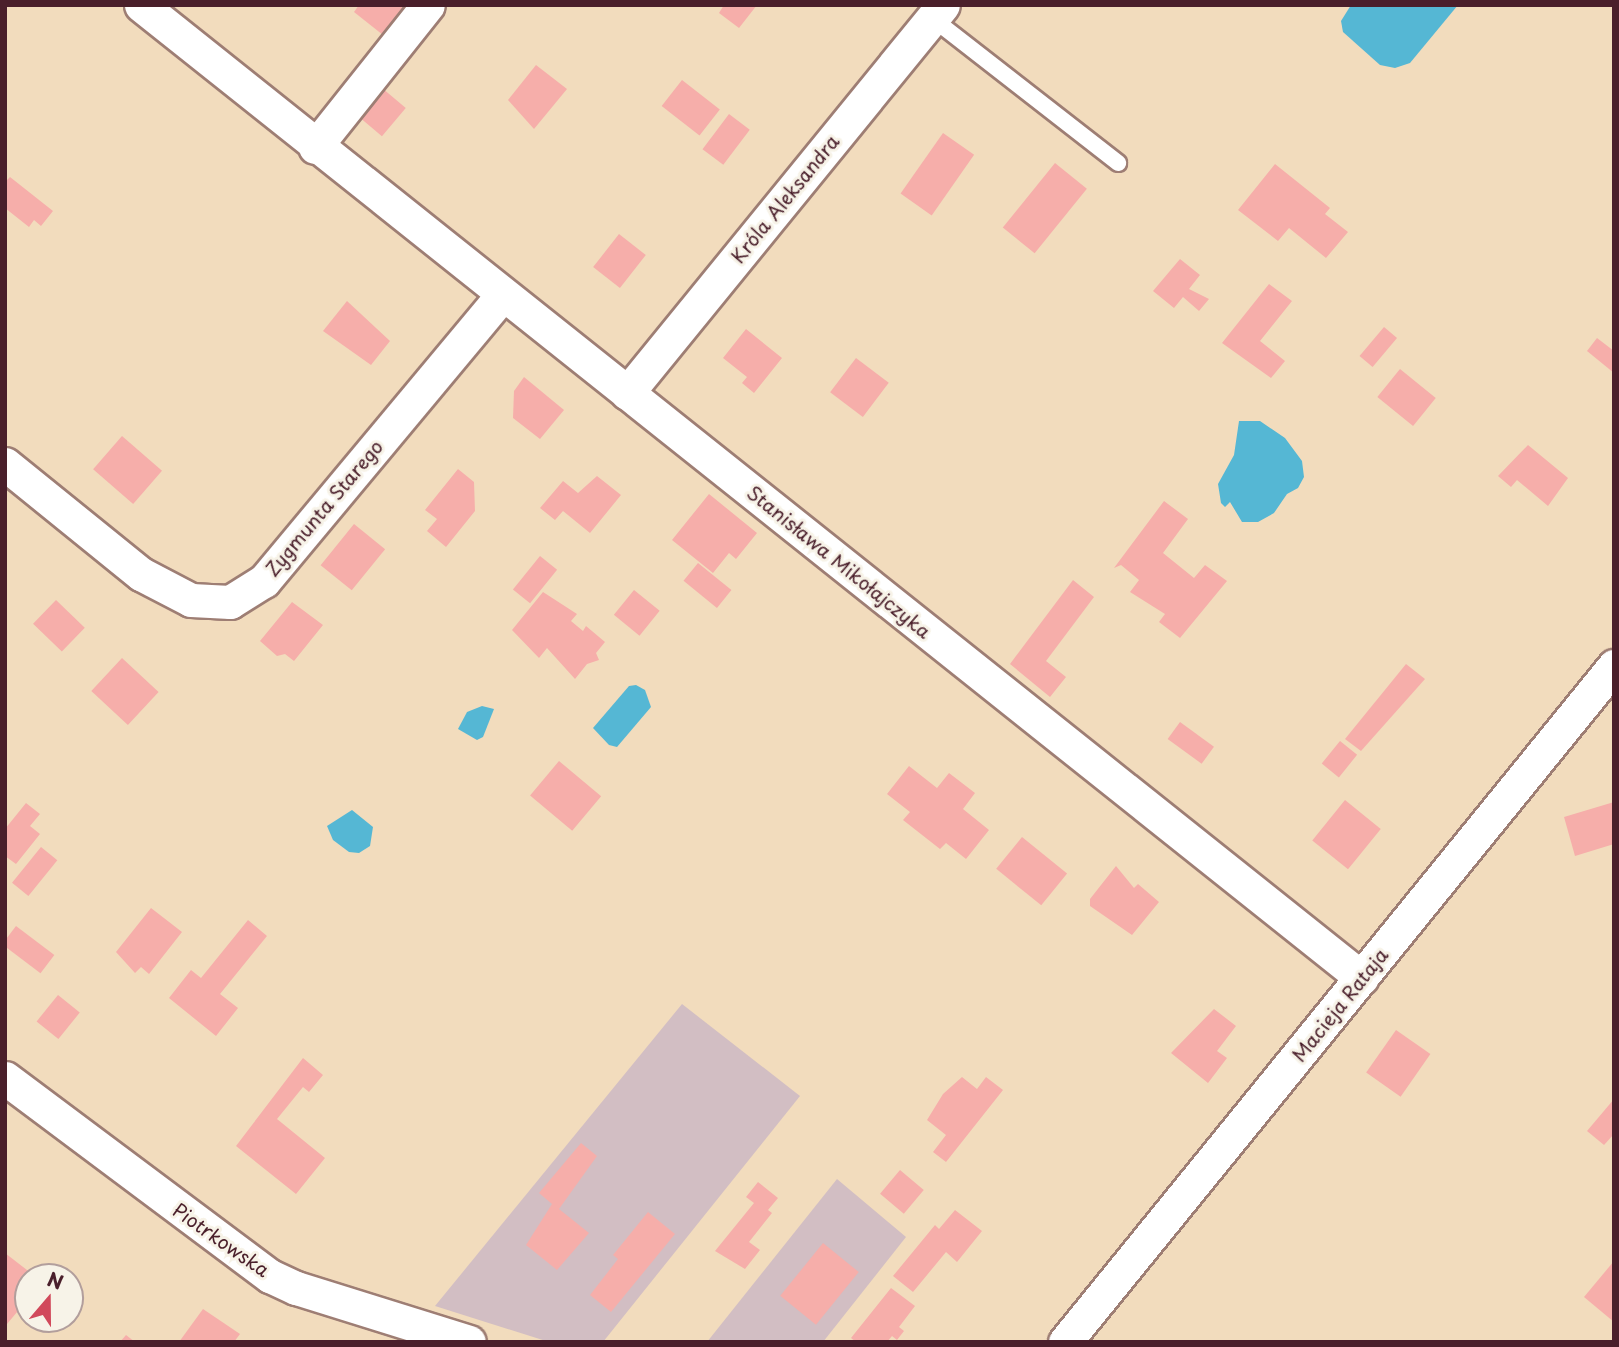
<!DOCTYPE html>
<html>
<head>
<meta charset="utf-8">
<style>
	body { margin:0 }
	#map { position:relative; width:1619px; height:1347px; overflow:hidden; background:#f2dcbd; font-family:"Playpen Sans",sans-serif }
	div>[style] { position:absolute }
	.industrial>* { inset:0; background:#d2bec3 }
	.water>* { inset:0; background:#55b7d4 }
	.building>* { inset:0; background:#f6aeaa; transform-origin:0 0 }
	.roads { filter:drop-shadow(2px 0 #9e7e74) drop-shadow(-2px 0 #9e7e74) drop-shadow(0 2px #9e7e74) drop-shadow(0 -2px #9e7e74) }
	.service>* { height:16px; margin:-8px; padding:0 8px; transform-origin:8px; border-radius:8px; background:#fff }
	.minor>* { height:33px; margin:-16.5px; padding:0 16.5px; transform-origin:16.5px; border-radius:16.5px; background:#fff }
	span { translate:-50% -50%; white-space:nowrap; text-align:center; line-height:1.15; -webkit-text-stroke:6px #f7f3e8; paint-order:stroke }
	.street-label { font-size:19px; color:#4a1f2b }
	.frame { position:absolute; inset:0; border:7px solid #4a1f2b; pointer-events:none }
	.north { position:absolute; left:14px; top:1263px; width:70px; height:70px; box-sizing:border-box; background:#f7f3e8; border:2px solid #b29e9c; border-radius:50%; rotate:20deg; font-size:19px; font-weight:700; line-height:28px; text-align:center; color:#4a1f2b }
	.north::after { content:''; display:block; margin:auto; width:24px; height:32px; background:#d1495b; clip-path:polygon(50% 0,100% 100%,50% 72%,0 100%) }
</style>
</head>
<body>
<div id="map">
	<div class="industrial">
		<i style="clip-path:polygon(682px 1004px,800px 1096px,603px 1342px,549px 1342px,435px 1306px)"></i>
		<i style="clip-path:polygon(837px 1179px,906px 1237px,823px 1342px,707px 1342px)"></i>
	</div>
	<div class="water">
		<i style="clip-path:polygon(1351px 5px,1458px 5px,1410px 63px,1395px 68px,1380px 65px,1343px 32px,1341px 21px)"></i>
		<i style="clip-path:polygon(1239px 421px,1260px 421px,1285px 438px,1302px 461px,1304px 477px,1298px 488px,1287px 494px,1274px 513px,1258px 522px,1242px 522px,1230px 502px,1225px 507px,1221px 503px,1218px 484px,1234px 455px)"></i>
		<i style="clip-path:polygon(636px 685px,645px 690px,651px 707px,617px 747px,609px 745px,593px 728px,629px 686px)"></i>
		<i style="clip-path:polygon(482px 706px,494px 709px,483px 737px,477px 740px,458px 729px,467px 712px)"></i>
		<i style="clip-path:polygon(352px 810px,373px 827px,370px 846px,359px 853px,349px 852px,333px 840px,327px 826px)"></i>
	</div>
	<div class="building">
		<i style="clip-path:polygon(359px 5px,407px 5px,383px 35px,354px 12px)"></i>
		<i style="clip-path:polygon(724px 5px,757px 5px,739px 28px,719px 13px)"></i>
		<i style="clip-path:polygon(536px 65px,567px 89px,534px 129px,508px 100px)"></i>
		<i style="left:682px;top:80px;width:48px;height:33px;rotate:38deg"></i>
		<i style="left:382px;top:88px;width:31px;height:37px;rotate:40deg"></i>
		<i style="left:729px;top:114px;width:26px;height:44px;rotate:37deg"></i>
		<i style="left:943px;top:133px;width:38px;height:74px;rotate:35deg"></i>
		<i style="left:1055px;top:163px;width:41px;height:83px;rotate:39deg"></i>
		<i style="clip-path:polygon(1275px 164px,1330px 208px,1325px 214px,1348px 232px,1326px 258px,1289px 228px,1278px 241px,1238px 210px)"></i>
		<i style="clip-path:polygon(10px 177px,53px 211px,41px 226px,34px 220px,29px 227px,5px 208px,5px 182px)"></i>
		<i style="left:619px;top:234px;width:34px;height:42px;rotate:38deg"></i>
		<i style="clip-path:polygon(1180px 259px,1200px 275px,1189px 289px,1209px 299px,1199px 311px,1183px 297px,1174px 308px,1153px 291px)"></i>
		<i style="clip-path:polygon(1269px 284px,1292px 301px,1260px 341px,1285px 361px,1271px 378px,1222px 343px)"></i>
		<i style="clip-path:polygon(347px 301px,390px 341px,371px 365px,323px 331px)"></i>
		<i style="left:1384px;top:327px;width:17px;height:38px;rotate:40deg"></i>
		<i style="clip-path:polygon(746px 329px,782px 358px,754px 393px,742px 383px,747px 377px,723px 358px)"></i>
		<i style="clip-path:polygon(1597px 338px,1614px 351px,1614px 373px,1587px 351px)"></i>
		<i style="left:856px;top:358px;width:41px;height:43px;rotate:37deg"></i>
		<i style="left:1400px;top:369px;width:46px;height:36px;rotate:39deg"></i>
		<i style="clip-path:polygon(524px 377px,564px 410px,540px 439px,513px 418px,514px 391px)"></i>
		<i style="left:122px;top:436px;width:53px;height:44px;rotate:41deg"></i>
		<i style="clip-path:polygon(1528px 445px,1568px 478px,1548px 506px,1517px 480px,1511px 487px,1498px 476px)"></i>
		<i style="clip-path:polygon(458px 469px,474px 482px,475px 511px,446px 547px,427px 531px,437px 519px,425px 510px)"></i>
		<i style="clip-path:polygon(597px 476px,621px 495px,590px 533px,563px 511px,555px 520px,540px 508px,563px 481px,578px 493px)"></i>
		<i style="clip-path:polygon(709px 494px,757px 533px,736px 559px,729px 553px,713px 573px,672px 540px)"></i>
		<i style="clip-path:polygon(1164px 501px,1188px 519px,1163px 553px,1194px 578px,1205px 565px,1227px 581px,1180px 638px,1159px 622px,1165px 614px,1130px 592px,1139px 580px,1121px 565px,1114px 568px)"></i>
		<i style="left:354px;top:524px;width:40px;height:53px;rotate:39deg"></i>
		<i style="left:540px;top:556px;width:22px;height:43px;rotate:39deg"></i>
		<i style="left:698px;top:563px;width:43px;height:23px;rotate:39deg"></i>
		<i style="clip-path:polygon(1073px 580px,1094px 597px,1046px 661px,1066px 677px,1050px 697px,1010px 664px)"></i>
		<i style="left:634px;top:590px;width:33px;height:32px;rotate:39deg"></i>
		<i style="clip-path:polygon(543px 592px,577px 614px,571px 621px,583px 631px,586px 626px,605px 642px,596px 653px,599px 660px,587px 664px,575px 679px,547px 648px,539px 658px,512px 630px)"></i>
		<i style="left:56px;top:600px;width:40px;height:33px;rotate:44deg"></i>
		<i style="clip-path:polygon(292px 602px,323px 625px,294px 661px,285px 654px,277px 656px,260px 641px)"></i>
		<i style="left:122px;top:658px;width:50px;height:45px;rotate:43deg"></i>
		<i style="clip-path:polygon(1406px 664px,1425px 679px,1361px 751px,1345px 739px)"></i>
		<i style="left:1180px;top:722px;width:42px;height:21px;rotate:36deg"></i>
		<i style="left:1340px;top:741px;width:22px;height:29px;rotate:39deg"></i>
		<i style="left:559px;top:761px;width:55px;height:45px;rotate:40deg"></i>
		<i style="clip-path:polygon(909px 766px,937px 788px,949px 773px,975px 793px,963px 809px,989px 830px,966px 859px,946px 843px,940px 849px,903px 820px,910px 812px,887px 794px)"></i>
		<i style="left:1345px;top:800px;width:46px;height:52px;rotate:39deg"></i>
		<i style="clip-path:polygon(1614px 802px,1614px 844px,1575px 856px,1564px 817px)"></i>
		<i style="clip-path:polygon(26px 803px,40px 814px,30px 826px,40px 834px,16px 864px,5px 856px,5px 829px)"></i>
		<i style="left:1022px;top:837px;width:58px;height:41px;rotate:39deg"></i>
		<i style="left:41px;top:847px;width:21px;height:46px;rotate:39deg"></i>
		<i style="clip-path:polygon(1116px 866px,1134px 888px,1138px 884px,1159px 902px,1132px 935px,1090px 906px,1090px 899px)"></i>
		<i style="clip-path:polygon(151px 908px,182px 932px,149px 974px,141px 967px,135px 973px,116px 952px)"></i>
		<i style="clip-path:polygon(248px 920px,267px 936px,220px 994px,238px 1008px,216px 1036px,169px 998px,191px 970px,201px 978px)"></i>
		<i style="left:16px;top:926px;width:48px;height:23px;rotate:37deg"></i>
		<i style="left:58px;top:995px;width:28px;height:34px;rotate:39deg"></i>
		<i style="clip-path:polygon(1214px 1009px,1236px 1026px,1217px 1051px,1227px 1058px,1208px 1083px,1171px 1053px)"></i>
		<i style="left:1396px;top:1030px;width:42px;height:52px;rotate:35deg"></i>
		<i style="clip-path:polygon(303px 1058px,323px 1075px,309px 1092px,303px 1087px,277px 1119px,325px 1158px,296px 1194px,236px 1146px)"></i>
		<i style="clip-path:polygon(962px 1077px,977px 1089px,986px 1077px,1003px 1090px,946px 1162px,933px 1152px,946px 1135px,927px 1120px,943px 1094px)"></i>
		<i style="clip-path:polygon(1614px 1099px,1614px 1134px,1604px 1145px,1587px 1131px)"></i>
		<i style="clip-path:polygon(581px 1143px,597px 1156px,559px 1209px,589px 1233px,557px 1270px,526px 1245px,552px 1204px,539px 1193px)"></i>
		<i style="left:900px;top:1170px;width:31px;height:31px;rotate:40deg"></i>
		<i style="clip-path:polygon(758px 1182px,778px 1198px,768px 1210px,772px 1213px,749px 1242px,760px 1250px,745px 1269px,715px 1251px,754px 1203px,746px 1197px)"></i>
		<i style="clip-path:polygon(955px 1210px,982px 1231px,957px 1262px,946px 1252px,913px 1292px,893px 1276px,935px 1225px,939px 1229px)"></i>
		<i style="clip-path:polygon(648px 1212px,675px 1234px,611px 1312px,590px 1295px,618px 1259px,613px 1255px)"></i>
		<i style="left:823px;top:1243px;width:46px;height:68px;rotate:39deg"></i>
		<i style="clip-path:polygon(5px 1253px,36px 1277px,28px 1277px,28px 1299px,7px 1324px)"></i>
		<i style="clip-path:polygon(1614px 1261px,1614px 1322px,1584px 1297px)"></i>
		<i style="clip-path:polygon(891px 1288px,915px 1306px,899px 1327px,904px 1331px,897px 1340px,892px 1336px,887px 1342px,856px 1342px,851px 1338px)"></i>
		<i style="clip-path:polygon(203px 1309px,240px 1334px,234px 1342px,179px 1342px)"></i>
		<i style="clip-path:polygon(126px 1335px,135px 1342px,120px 1342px)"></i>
	</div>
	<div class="roads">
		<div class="service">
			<i style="left:932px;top:18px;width:236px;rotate:37.9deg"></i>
		</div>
		<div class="minor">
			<i style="left:141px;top:5px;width:1561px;rotate:38.55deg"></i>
			<i style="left:315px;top:147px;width:181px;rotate:-51.5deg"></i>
			<i style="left:627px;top:393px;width:500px;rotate:-50.84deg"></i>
			<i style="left:5px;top:464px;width:175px;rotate:39deg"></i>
			<i style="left:141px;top:574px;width:56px;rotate:27.5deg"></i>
			<i style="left:191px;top:600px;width:39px;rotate:3deg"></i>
			<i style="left:230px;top:602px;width:40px;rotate:-32deg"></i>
			<i style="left:264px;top:581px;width:373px;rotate:-50.2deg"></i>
			<i style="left:5px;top:1078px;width:331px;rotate:36.8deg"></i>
			<i style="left:270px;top:1276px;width:29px;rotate:25deg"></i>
			<i style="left:296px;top:1288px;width:181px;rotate:17.3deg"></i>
			<i style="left:1065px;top:1342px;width:871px;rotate:-50.92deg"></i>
		</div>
	</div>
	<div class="street-label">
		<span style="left:785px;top:199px;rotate:-51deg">Króla Aleksandra</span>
		<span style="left:324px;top:508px;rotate:-50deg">Zygmunta Starego</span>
		<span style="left:839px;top:562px;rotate:39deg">Stanisława Mikołajczyka</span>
		<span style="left:1340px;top:1005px;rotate:-51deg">Macieja Rataja</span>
		<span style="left:221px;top:1240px;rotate:35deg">Piotrkowska</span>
	</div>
	<div class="frame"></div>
	<div class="north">N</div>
</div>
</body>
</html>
